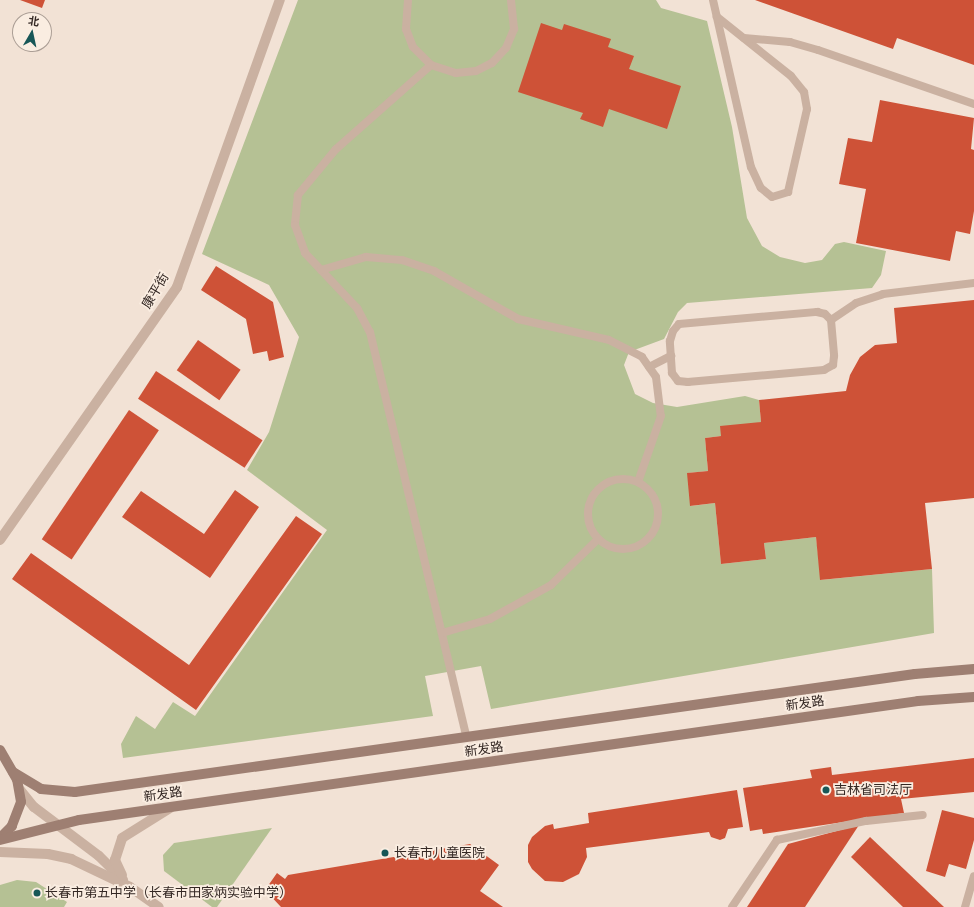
<!DOCTYPE html>
<html>
<head>
<meta charset="utf-8">
<style>
	body { margin:0 }
	#map { position:relative; width:974px; height:907px; overflow:hidden; background:#f2e2d5; font-family:"Archivo Narrow","Noto Sans SC",sans-serif }
	div>[style] { position:absolute }
	.green>* { inset:0; background:#b5c194 }
	.building>* { inset:0; background:#ce5237; transform-origin:0 0 }
	.service>* { height:8px; margin:-4px; padding:0 4px; transform-origin:4px; border-radius:4px; background:#cab1a1 }
	.service>.ring { margin:-4px; padding:0; box-sizing:content-box; background:none; border:8px solid #cab1a1; border-radius:50% }
	.tertiary>* { height:10px; margin:-5px; padding:0 5px; transform-origin:5px; border-radius:5px; background:#cab1a1 }
	.secondary>* { height:10px; margin:-5px; padding:0 5px; transform-origin:5px; border-radius:5px; background:#9e7f72 }
	.dots>* { width:11px; height:11px; translate:-50% -50%; box-sizing:border-box; border:2px solid #faede1; border-radius:50% }
	span { translate:-50% -50%; white-space:nowrap; text-align:center; line-height:1.15; -webkit-text-stroke:3.5px #faede1; paint-order:stroke }
	.street-label { font-size:13px; color:#342824 }
	.poi-label { font-size:13px; color:#342824 }
	.left { translate:0 -50%; text-align:left }
	.north { position:absolute; left:12px; top:12px; width:40px; height:40px; box-sizing:border-box; background:#faede1; border:1px solid #ab9e95; border-radius:50%; rotate:9deg; font-size:11px; font-weight:700; line-height:16px; text-align:center; color:#342824 }
	.north::after { content:''; display:block; margin:auto; width:14px; height:18px; background:#185757; clip-path:polygon(50% 0,100% 100%,50% 72%,0 100%) }
</style>
</head>
<body>
<div id="map">
	<div class="green">
		<i style="clip-path:polygon(298px 0,656px 0,661px 8px,707px 21px,732px 127px,747px 218px,762px 246px,780px 257px,805px 263px,822px 260px,835px 244px,844px 242px,886px 251px,881px 275px,872px 288px,687px 303px,678px 312px,664px 339px,629px 352px,624px 365px,635px 394px,653px 403px,677px 407px,745px 396px,759px 400px,761px 422px,721px 436px,705px 438px,708px 471px,688px 473px,691px 506px,715px 503px,721px 564px,766px 559px,764px 543px,816px 537px,821px 580px,932px 569px,934px 633px,491px 709px,481px 666px,425px 676px,433px 716px,123px 758px,121px 744px,136px 716px,155px 729px,173px 702px,195px 716px,327px 530px,247px 470px,269px 432px,299px 337px,269px 285px,202px 254px)"></i>
		<i style="clip-path:polygon(272px 828px,217px 907px,212px 907px,164px 871px,163px 855px,174px 843px)"></i>
		<i style="clip-path:polygon(17px 880px,36px 882px,67px 902px,64px 907px,0 907px,0 885px)"></i>
	</div>
	<div class="building">
		<i style="clip-path:polygon(20px 0,45px 0,42px 8px)"></i>
		<i style="clip-path:polygon(755px 0,974px 0,974px 65px,897px 38px,893px 49px)"></i>
		<i style="clip-path:polygon(541px 23px,562px 30px,564px 24px,611px 39px,608px 47px,634px 56px,629px 69px,681px 86px,667px 129px,609px 109px,603px 127px,580px 119px,583px 113px,518px 92px)"></i>
		<i style="clip-path:polygon(880px 100px,974px 118px,971px 149px,974px 150px,974px 211px,970px 234px,956px 231px,950px 261px,856px 243px,866px 189px,839px 184px,848px 138px,872px 142px)"></i>
		<i style="clip-path:polygon(216px 266px,273px 302px,284px 357px,269px 361px,267px 351px,253px 354px,246px 319px,201px 290px)"></i>
		<i style="clip-path:polygon(974px 300px,974px 498px,925px 503px,932px 569px,820px 580px,816px 537px,764px 543px,766px 559px,721px 564px,715px 503px,690px 506px,687px 473px,708px 471px,705px 438px,721px 436px,720px 426px,761px 422px,759px 400px,846px 391px,850px 375px,860px 357px,875px 345px,897px 343px,894px 308px)"></i>
		<i style="left:198px;top:340px;width:52px;height:37px;rotate:35deg"></i>
		<i style="left:156px;top:371px;width:127px;height:33px;rotate:33deg"></i>
		<i style="left:129px;top:410px;width:36px;height:156px;rotate:34deg"></i>
		<i style="clip-path:polygon(235px 490px,259px 507px,210px 578px,122px 517px,141px 491px,204px 534px)"></i>
		<i style="clip-path:polygon(296px 516px,322px 534px,196px 710px,12px 579px,31px 553px,189px 665px)"></i>
		<i style="clip-path:polygon(974px 758px,974px 792px,901px 799px,904px 813px,763px 834px,762px 829px,750px 831px,743px 788px,812px 778px,810px 770px,831px 767px,832px 775px)"></i>
		<i style="clip-path:polygon(737px 790px,743px 827px,728px 829px,725px 838px,720px 840px,711px 837px,709px 832px,586px 848px,587px 857px,579px 874px,563px 882px,545px 881px,532px 869px,528px 862px,528px 845px,532px 837px,545px 826px,553px 824px,554px 829px,589px 823px,588px 813px)"></i>
		<i style="clip-path:polygon(942px 810px,974px 818px,974px 840px,966px 869px,949px 864px,945px 877px,926px 871px)"></i>
		<i style="clip-path:polygon(859px 825px,805px 907px,747px 907px,788px 844px)"></i>
		<i style="clip-path:polygon(870px 837px,944px 907px,903px 907px,851px 857px)"></i>
		<i style="clip-path:polygon(470px 844px,499px 865px,480px 891px,503px 907px,281px 907px,265px 890px,277px 873px,285px 879px,288px 875px)"></i>
	</div>
	<div class="service">
		<i style="left:408px;top:0;width:29px;rotate:94deg"></i>
		<i style="left:406px;top:29px;width:19px;rotate:69deg"></i>
		<i style="left:413px;top:47px;width:25px;rotate:45deg"></i>
		<i style="left:431px;top:65px;width:26px;rotate:18deg"></i>
		<i style="left:456px;top:73px;width:20px;rotate:-6deg"></i>
		<i style="left:476px;top:71px;width:18px;rotate:-27deg"></i>
		<i style="left:492px;top:63px;width:21px;rotate:-47deg"></i>
		<i style="left:506px;top:48px;width:21px;rotate:-67deg"></i>
		<i style="left:514px;top:29px;width:29px;rotate:-96deg"></i>
		<i style="left:713px;top:0;width:171px;rotate:77.2deg"></i>
		<i style="left:751px;top:167px;width:23px;rotate:65deg"></i>
		<i style="left:761px;top:188px;width:14px;rotate:39deg"></i>
		<i style="left:772px;top:197px;width:17px;rotate:-17deg"></i>
		<i style="left:788px;top:192px;width:85px;rotate:-77.1deg"></i>
		<i style="left:807px;top:109px;width:17px;rotate:-100deg"></i>
		<i style="left:804px;top:92px;width:21px;rotate:-129deg"></i>
		<i style="left:791px;top:76px;width:95px;rotate:-141.4deg"></i>
		<i style="left:744px;top:38px;width:46px;rotate:5deg"></i>
		<i style="left:790px;top:42px;width:29px;rotate:16deg"></i>
		<i style="left:818px;top:50px;width:165px;rotate:19.1deg"></i>
		<i style="left:431px;top:65px;width:127px;rotate:138.5deg"></i>
		<i style="left:336px;top:149px;width:60px;rotate:129.6deg"></i>
		<i style="left:298px;top:195px;width:30px;rotate:96deg"></i>
		<i style="left:295px;top:225px;width:30px;rotate:70deg"></i>
		<i style="left:305px;top:253px;width:76px;rotate:46.6deg"></i>
		<i style="left:357px;top:308px;width:27px;rotate:62deg"></i>
		<i style="left:370px;top:332px;width:415px;rotate:76.6deg"></i>
		<i style="left:321px;top:270px;width:47px;rotate:-16.1deg"></i>
		<i style="left:366px;top:257px;width:36px;rotate:5deg"></i>
		<i style="left:402px;top:260px;width:34px;rotate:19deg"></i>
		<i style="left:434px;top:271px;width:97px;rotate:29.7deg"></i>
		<i style="left:518px;top:319px;width:93px;rotate:13deg"></i>
		<i style="left:609px;top:340px;width:37px;rotate:27deg"></i>
		<i style="left:642px;top:357px;width:24px;rotate:55deg"></i>
		<i style="left:656px;top:377px;width:39px;rotate:83deg"></i>
		<i style="left:661px;top:416px;width:70px;rotate:109.2deg"></i>
		<i style="left:817px;top:312px;width:8px;rotate:14deg"></i>
		<i style="left:825px;top:314px;width:8px;rotate:45deg"></i>
		<i style="left:831px;top:320px;width:36px;rotate:85deg"></i>
		<i style="left:834px;top:356px;width:9px;rotate:96deg"></i>
		<i style="left:833px;top:365px;width:10px;rotate:151deg"></i>
		<i style="left:824px;top:370px;width:137px;rotate:175deg"></i>
		<i style="left:688px;top:382px;width:10px;rotate:-174deg"></i>
		<i style="left:678px;top:381px;width:10px;rotate:-127deg"></i>
		<i style="left:672px;top:373px;width:32px;rotate:-94deg"></i>
		<i style="left:670px;top:341px;width:10px;rotate:-73deg"></i>
		<i style="left:673px;top:331px;width:9px;rotate:-49deg"></i>
		<i style="left:679px;top:324px;width:139px;rotate:-5deg"></i>
		<i style="left:831px;top:320px;width:30px;rotate:-34deg"></i>
		<i style="left:856px;top:303px;width:28px;rotate:-18deg"></i>
		<i style="left:883px;top:294px;width:92px;rotate:-6.9deg"></i>
		<i style="left:649px;top:367px;width:25px;rotate:-27deg"></i>
		<i class="ring" style="left:588px;top:479px;width:62px;height:62px"></i>
		<i style="left:442px;top:633px;width:50px;rotate:-16.3deg"></i>
		<i style="left:490px;top:619px;width:70px;rotate:-29.1deg"></i>
		<i style="left:551px;top:585px;width:66px;rotate:-44.4deg"></i>
		<i style="left:732px;top:907px;width:81px;rotate:-56.1deg"></i>
		<i style="left:777px;top:840px;width:91px;rotate:-12.1deg"></i>
		<i style="left:866px;top:821px;width:57px;rotate:-6deg"></i>
		<i style="left:965px;top:907px;width:32px;rotate:-74deg"></i>
	</div>
	<div class="tertiary">
		<i style="left:0;top:540px;width:309px;rotate:-55deg"></i>
		<i style="left:177px;top:287px;width:305px;rotate:-70.3deg"></i>
		<i style="left:20px;top:790px;width:22px;rotate:51deg"></i>
		<i style="left:34px;top:807px;width:81px;rotate:37deg"></i>
		<i style="left:99px;top:856px;width:34px;rotate:45deg"></i>
		<i style="left:0;top:852px;width:48px;rotate:2.4deg"></i>
		<i style="left:48px;top:854px;width:24px;rotate:12deg"></i>
		<i style="left:71px;top:859px;width:65px;rotate:25.4deg"></i>
		<i style="left:130px;top:887px;width:35px;rotate:35deg"></i>
		<i style="left:122px;top:875px;width:17px;rotate:-115deg"></i>
		<i style="left:115px;top:860px;width:23px;rotate:-72deg"></i>
		<i style="left:122px;top:838px;width:57px;rotate:-32deg"></i>
	</div>
	<div class="secondary">
		<i style="left:0;top:750px;width:34px;rotate:60deg"></i>
		<i style="left:17px;top:779px;width:23px;rotate:80deg"></i>
		<i style="left:21px;top:802px;width:26px;rotate:111deg"></i>
		<i style="left:12px;top:826px;width:17px;rotate:135deg"></i>
		<i style="left:13px;top:772px;width:33px;rotate:31deg"></i>
		<i style="left:41px;top:789px;width:34px;rotate:5deg"></i>
		<i style="left:75px;top:792px;width:848px;rotate:-8deg"></i>
		<i style="left:915px;top:674px;width:59px;rotate:-4.8deg"></i>
		<i style="left:0;top:840px;width:81px;rotate:-14.2deg"></i>
		<i style="left:79px;top:820px;width:847px;rotate:-8.07deg"></i>
		<i style="left:918px;top:701px;width:56px;rotate:-4.1deg"></i>
	</div>
	<div class="dots">
		<i style="left:826px;top:790px;background:#185757"></i>
		<i style="left:385px;top:853px;background:#185757"></i>
		<i style="left:37px;top:893px;background:#185757"></i>
	</div>
	<div class="street-label">
		<span style="left:156px;top:291px;rotate:-59deg">康平街</span>
		<span style="left:805px;top:704px;rotate:-8deg">新发路</span>
		<span style="left:484px;top:750px;rotate:-8deg">新发路</span>
		<span style="left:163px;top:795px;rotate:-8deg">新发路</span>
	</div>
	<div class="poi-label">
		<span class="left" style="left:834px;top:790px">吉林省司法厅</span>
		<span class="left" style="left:394px;top:853px">长春市儿童医院</span>
		<span class="left" style="left:45px;top:893px">长春市第五中学（长春市田家炳实验中学）</span>
	</div>
	<div class="north">北</div>
</div>
</body>
</html>
